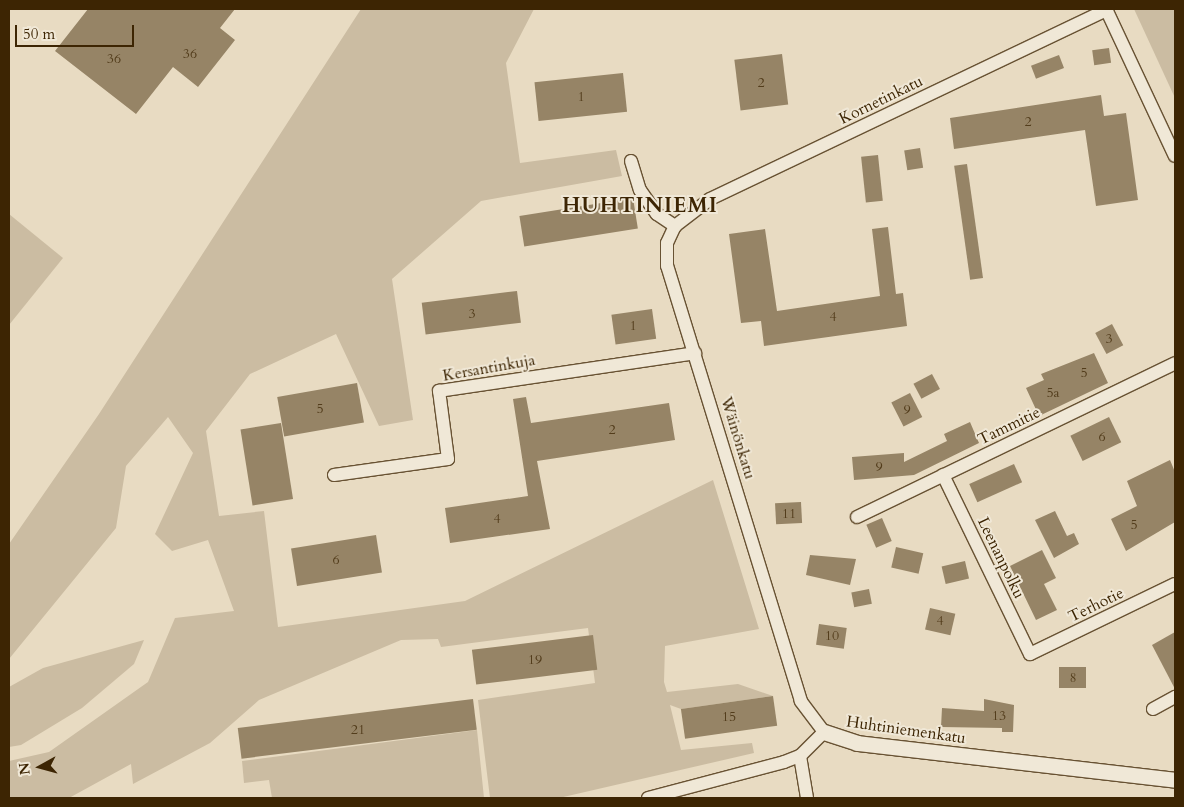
<!DOCTYPE html>
<html>
<head>
<meta charset="utf-8">
<style>
	body { margin:0 }
	#map { position:relative; width:1184px; height:807px; overflow:hidden; background:#e8dbc2; font-family:Cardo,serif }
	div>[style] { position:absolute }
	.green>* { inset:0; background:#cbbca2 }
	.building>* { inset:0; background:#968466; transform-origin:0 0 }
	.roads { filter:drop-shadow(1px 0 #685233) drop-shadow(-1px 0 #685233) drop-shadow(0 1px #685233) drop-shadow(0 -1px #685233) }
	.minor>* { height:12px; margin:-6px; padding:0 6px; transform-origin:6px; border-radius:6px; background:#f0e8d7 }
	.tertiary>* { height:15px; margin:-7.5px; padding:0 7.5px; transform-origin:7.5px; border-radius:7.5px; background:#f0e8d7 }
	span { translate:-50% -50%; white-space:nowrap; text-align:center; line-height:1.15; -webkit-text-stroke:4px #f0e8d7; paint-order:stroke }
	.number-label { font-size:14px; color:#533d1c }
	.number-label span { -webkit-text-stroke-width:0 }
	.street-label { font-size:16px; color:#3d2503 }
	.district-label { font-size:21px; color:#3d2503; font-weight:700; letter-spacing:1px }
	.frame { position:absolute; inset:0; border:10px solid #3d2503; pointer-events:none }
	.north { position:absolute; left:15px; top:742px; width:50px; height:50px; -webkit-text-stroke:4px #f0e8d7; paint-order:stroke; rotate:263deg; font-size:14px; font-weight:700; line-height:20px; text-align:center; color:#3d2503 }
	.north::after { content:''; display:block; margin:auto; width:18px; height:22px; background:#3d2503; clip-path:polygon(50% 0,100% 100%,50% 72%,0 100%) }
	.scale { position:absolute; left:15px; top:25px; width:119px; height:22px; box-sizing:border-box; border:2px solid #3d2503; border-top:0; padding-left:6px; font-size:15px; line-height:18px; white-space:nowrap; color:#3d2503; -webkit-text-stroke:4px #f0e8d7; paint-order:stroke }
</style>
</head>
<body>
<div id="map">
	<div class="green">
		<i style="clip-path:polygon(361px 9px,534px 9px,506px 63px,520px 163px,616px 150px,622px 176px,481px 201px,392px 279px,413px 420px,379px 426px,336px 334px,250px 374px,206px 431px,219px 516px,264px 511px,278px 627px,465px 601px,713px 480px,759px 629px,665px 646px,664px 682px,667px 692px,738px 684px,773px 696px,681px 709px,670px 705px,681px 750px,752px 743px,754px 753px,559px 798px,490px 798px,478px 700px,595px 683px,588px 628px,441px 647px,438px 639px,401px 640px,259px 700px,210px 743px,133px 784px,131px 764px,69px 798px,9px 798px,9px 761px,49px 752px,148px 682px,175px 618px,234px 611px,208px 540px,172px 551px,155px 534px,193px 453px,168px 417px,126px 466px,116px 528px,9px 659px,9px 544px,99px 414px)"></i>
		<i style="clip-path:polygon(1134px 9px,1175px 9px,1175px 98px)"></i>
		<i style="clip-path:polygon(9px 214px,63px 258px,9px 325px)"></i>
		<i style="clip-path:polygon(144px 640px,134px 664px,82px 708px,21px 745px,9px 747px,9px 687px,43px 668px)"></i>
		<i style="clip-path:polygon(477px 730px,484px 798px,272px 798px,269px 780px,244px 783px,242px 761px)"></i>
	</div>
	<div class="building">
		<i style="clip-path:polygon(88px 9px,235px 9px,220px 28px,235px 40px,198px 87px,173px 67px,136px 114px,55px 51px)"></i>
		<i style="left:1109px;top:48px;width:15px;height:17px;rotate:82deg"></i>
		<i style="left:782px;top:54px;width:51px;height:48px;rotate:83deg"></i>
		<i style="left:1059px;top:55px;width:14px;height:30px;rotate:69deg"></i>
		<i style="left:623px;top:73px;width:39px;height:89px;rotate:84deg"></i>
		<i style="clip-path:polygon(1101px 95px,1104px 116px,1126px 113px,1138px 200px,1096px 206px,1085px 130px,954px 149px,950px 118px)"></i>
		<i style="left:920px;top:148px;width:20px;height:16px;rotate:81deg"></i>
		<i style="left:878px;top:155px;width:46px;height:17px;rotate:84deg"></i>
		<i style="left:967px;top:164px;width:115px;height:13px;rotate:82deg"></i>
		<i style="left:633px;top:198px;width:31px;height:115px;rotate:81deg"></i>
		<i style="clip-path:polygon(888px 227px,896px 294px,903px 293px,907px 326px,764px 346px,761px 321px,741px 323px,729px 234px,765px 229px,777px 311px,880px 296px,872px 229px)"></i>
		<i style="left:517px;top:291px;width:32px;height:96px;rotate:83deg"></i>
		<i style="left:652px;top:309px;width:30px;height:41px;rotate:82deg"></i>
		<i style="left:1112px;top:324px;width:24px;height:19px;rotate:62deg"></i>
		<i style="clip-path:polygon(1094px 353px,1108px 383px,1039px 416px,1026px 388px,1044px 380px,1041px 374px)"></i>
		<i style="left:932px;top:374px;width:17px;height:21px;rotate:62deg"></i>
		<i style="left:357px;top:383px;width:40px;height:81px;rotate:80deg"></i>
		<i style="left:910px;top:393px;width:27px;height:21px;rotate:63deg"></i>
		<i style="clip-path:polygon(526px 397px,531px 423px,669px 403px,675px 440px,537px 461px,550px 529px,450px 543px,445px 508px,528px 496px,513px 399px)"></i>
		<i style="left:1109px;top:417px;width:28px;height:43px;rotate:64deg"></i>
		<i style="clip-path:polygon(970px 422px,979px 443px,914px 475px,854px 480px,852px 457px,904px 453px,904px 462px,947px 441px,944px 434px)"></i>
		<i style="left:281px;top:423px;width:77px;height:41px;rotate:81deg"></i>
		<i style="clip-path:polygon(1170px 460px,1175px 472px,1175px 522px,1126px 551px,1111px 519px,1137px 506px,1127px 481px)"></i>
		<i style="left:1014px;top:464px;width:20px;height:49px;rotate:66deg"></i>
		<i style="left:801px;top:502px;width:21px;height:26px;rotate:87deg"></i>
		<i style="clip-path:polygon(1055px 511px,1067px 536px,1074px 533px,1079px 544px,1054px 558px,1035px 520px)"></i>
		<i style="left:882px;top:518px;width:25px;height:17px;rotate:67deg"></i>
		<i style="left:376px;top:535px;width:38px;height:86px;rotate:81deg"></i>
		<i style="left:896px;top:547px;width:28px;height:21px;rotate:13deg"></i>
		<i style="clip-path:polygon(1042px 550px,1056px 578px,1044px 584px,1057px 610px,1036px 620px,1010px 566px)"></i>
		<i style="clip-path:polygon(810px 555px,856px 559px,850px 585px,806px 575px)"></i>
		<i style="left:965px;top:561px;width:18px;height:24px;rotate:77deg"></i>
		<i style="left:869px;top:589px;width:15px;height:18px;rotate:79deg"></i>
		<i style="left:930px;top:608px;width:26px;height:22px;rotate:13deg"></i>
		<i style="left:819px;top:624px;width:28px;height:21px;rotate:8deg"></i>
		<i style="clip-path:polygon(1175px 632px,1175px 689px,1152px 645px)"></i>
		<i style="left:593px;top:635px;width:35px;height:122px;rotate:83deg"></i>
		<i style="left:1086px;top:667px;width:21px;height:27px;rotate:90deg"></i>
		<i style="left:773px;top:696px;width:30px;height:93px;rotate:82deg"></i>
		<i style="left:473px;top:699px;width:31px;height:237px;rotate:83deg"></i>
		<i style="clip-path:polygon(984px 699px,1014px 705px,1013px 732px,1002px 732px,1002px 728px,941px 727px,942px 708px,984px 711px)"></i>
	</div>
	<div class="roads">
		<div class="minor">
			<i style="left:1106px;top:9px;width:162px;rotate:64.9deg"></i>
			<i style="left:631px;top:161px;width:30px;rotate:73deg"></i>
			<i style="left:640px;top:190px;width:29px;rotate:55deg"></i>
			<i style="left:657px;top:214px;width:22px;rotate:34deg"></i>
			<i style="left:334px;top:475px;width:115px;rotate:-8deg"></i>
			<i style="left:448px;top:459px;width:69px;rotate:-97.5deg"></i>
			<i style="left:439px;top:391px;width:259px;rotate:-8.4deg"></i>
			<i style="left:943px;top:475px;width:199px;rotate:64.1deg"></i>
			<i style="left:1030px;top:654px;width:161px;rotate:-25.8deg"></i>
			<i style="left:857px;top:517px;width:353px;rotate:-25.8deg"></i>
			<i style="left:1153px;top:709px;width:25px;rotate:-29deg"></i>
			<i style="left:800px;top:756px;width:43px;rotate:80.5deg"></i>
			<i style="left:648px;top:798px;width:141px;rotate:-14.8deg"></i>
			<i style="left:784px;top:762px;width:17px;rotate:-21deg"></i>
			<i style="left:800px;top:756px;width:34px;rotate:-45deg"></i>
			<i style="left:824px;top:732px;width:39px;rotate:-127deg"></i>
			<i style="left:801px;top:701px;width:455px;rotate:-107.1deg"></i>
			<i style="left:667px;top:266px;width:23px;rotate:-90deg"></i>
			<i style="left:667px;top:243px;width:19px;rotate:-65deg"></i>
			<i style="left:675px;top:226px;width:44px;rotate:-37.6deg"></i>
			<i style="left:710px;top:199px;width:440px;rotate:-25.5deg"></i>
		</div>
		<div class="tertiary">
			<i style="left:824px;top:732px;width:35px;rotate:18deg"></i>
			<i style="left:857px;top:743px;width:320px;rotate:6.6deg"></i>
		</div>
	</div>
	<div class="number-label">
		<span style="left:190px;top:54px">36</span>
		<span style="left:114px;top:59px">36</span>
		<span style="left:761px;top:83px">2</span>
		<span style="left:581px;top:97px">1</span>
		<span style="left:1028px;top:122px">2</span>
		<span style="left:472px;top:314px">3</span>
		<span style="left:833px;top:317px">4</span>
		<span style="left:633px;top:326px">1</span>
		<span style="left:1109px;top:339px">3</span>
		<span style="left:1084px;top:373px">5</span>
		<span style="left:1053px;top:393px">5a</span>
		<span style="left:320px;top:409px">5</span>
		<span style="left:907px;top:410px">9</span>
		<span style="left:612px;top:430px">2</span>
		<span style="left:1102px;top:437px">6</span>
		<span style="left:879px;top:467px">9</span>
		<span style="left:789px;top:514px">11</span>
		<span style="left:497px;top:519px">4</span>
		<span style="left:1134px;top:525px">5</span>
		<span style="left:336px;top:560px">6</span>
		<span style="left:940px;top:621px">4</span>
		<span style="left:832px;top:636px">10</span>
		<span style="left:535px;top:660px">19</span>
		<span style="left:1073px;top:678px">8</span>
		<span style="left:999px;top:716px">13</span>
		<span style="left:729px;top:717px">15</span>
		<span style="left:358px;top:730px">21</span>
	</div>
	<div class="street-label">
		<span style="left:881px;top:100px;rotate:-26deg">Kornetinkatu</span>
		<span style="left:489px;top:368px;rotate:-10deg">Kersantinkuja</span>
		<span style="left:1009px;top:426px;rotate:-26deg">Tammitie</span>
		<span style="left:738px;top:438px;rotate:73deg">Wäinönkatu</span>
		<span style="left:1001px;top:558px;rotate:64deg">Leenanpolku</span>
		<span style="left:1096px;top:605px;rotate:-26deg">Terhotie</span>
		<span style="left:906px;top:730px;rotate:8deg">Huhtiniemenkatu</span>
	</div>
	<div class="district-label">
		<span style="left:640px;top:206px">HUHTINIEMI</span>
	</div>
	<div class="frame"></div>
	<div class="north">N</div>
	<div class="scale">50 m</div>
</div>
</body>
</html>
